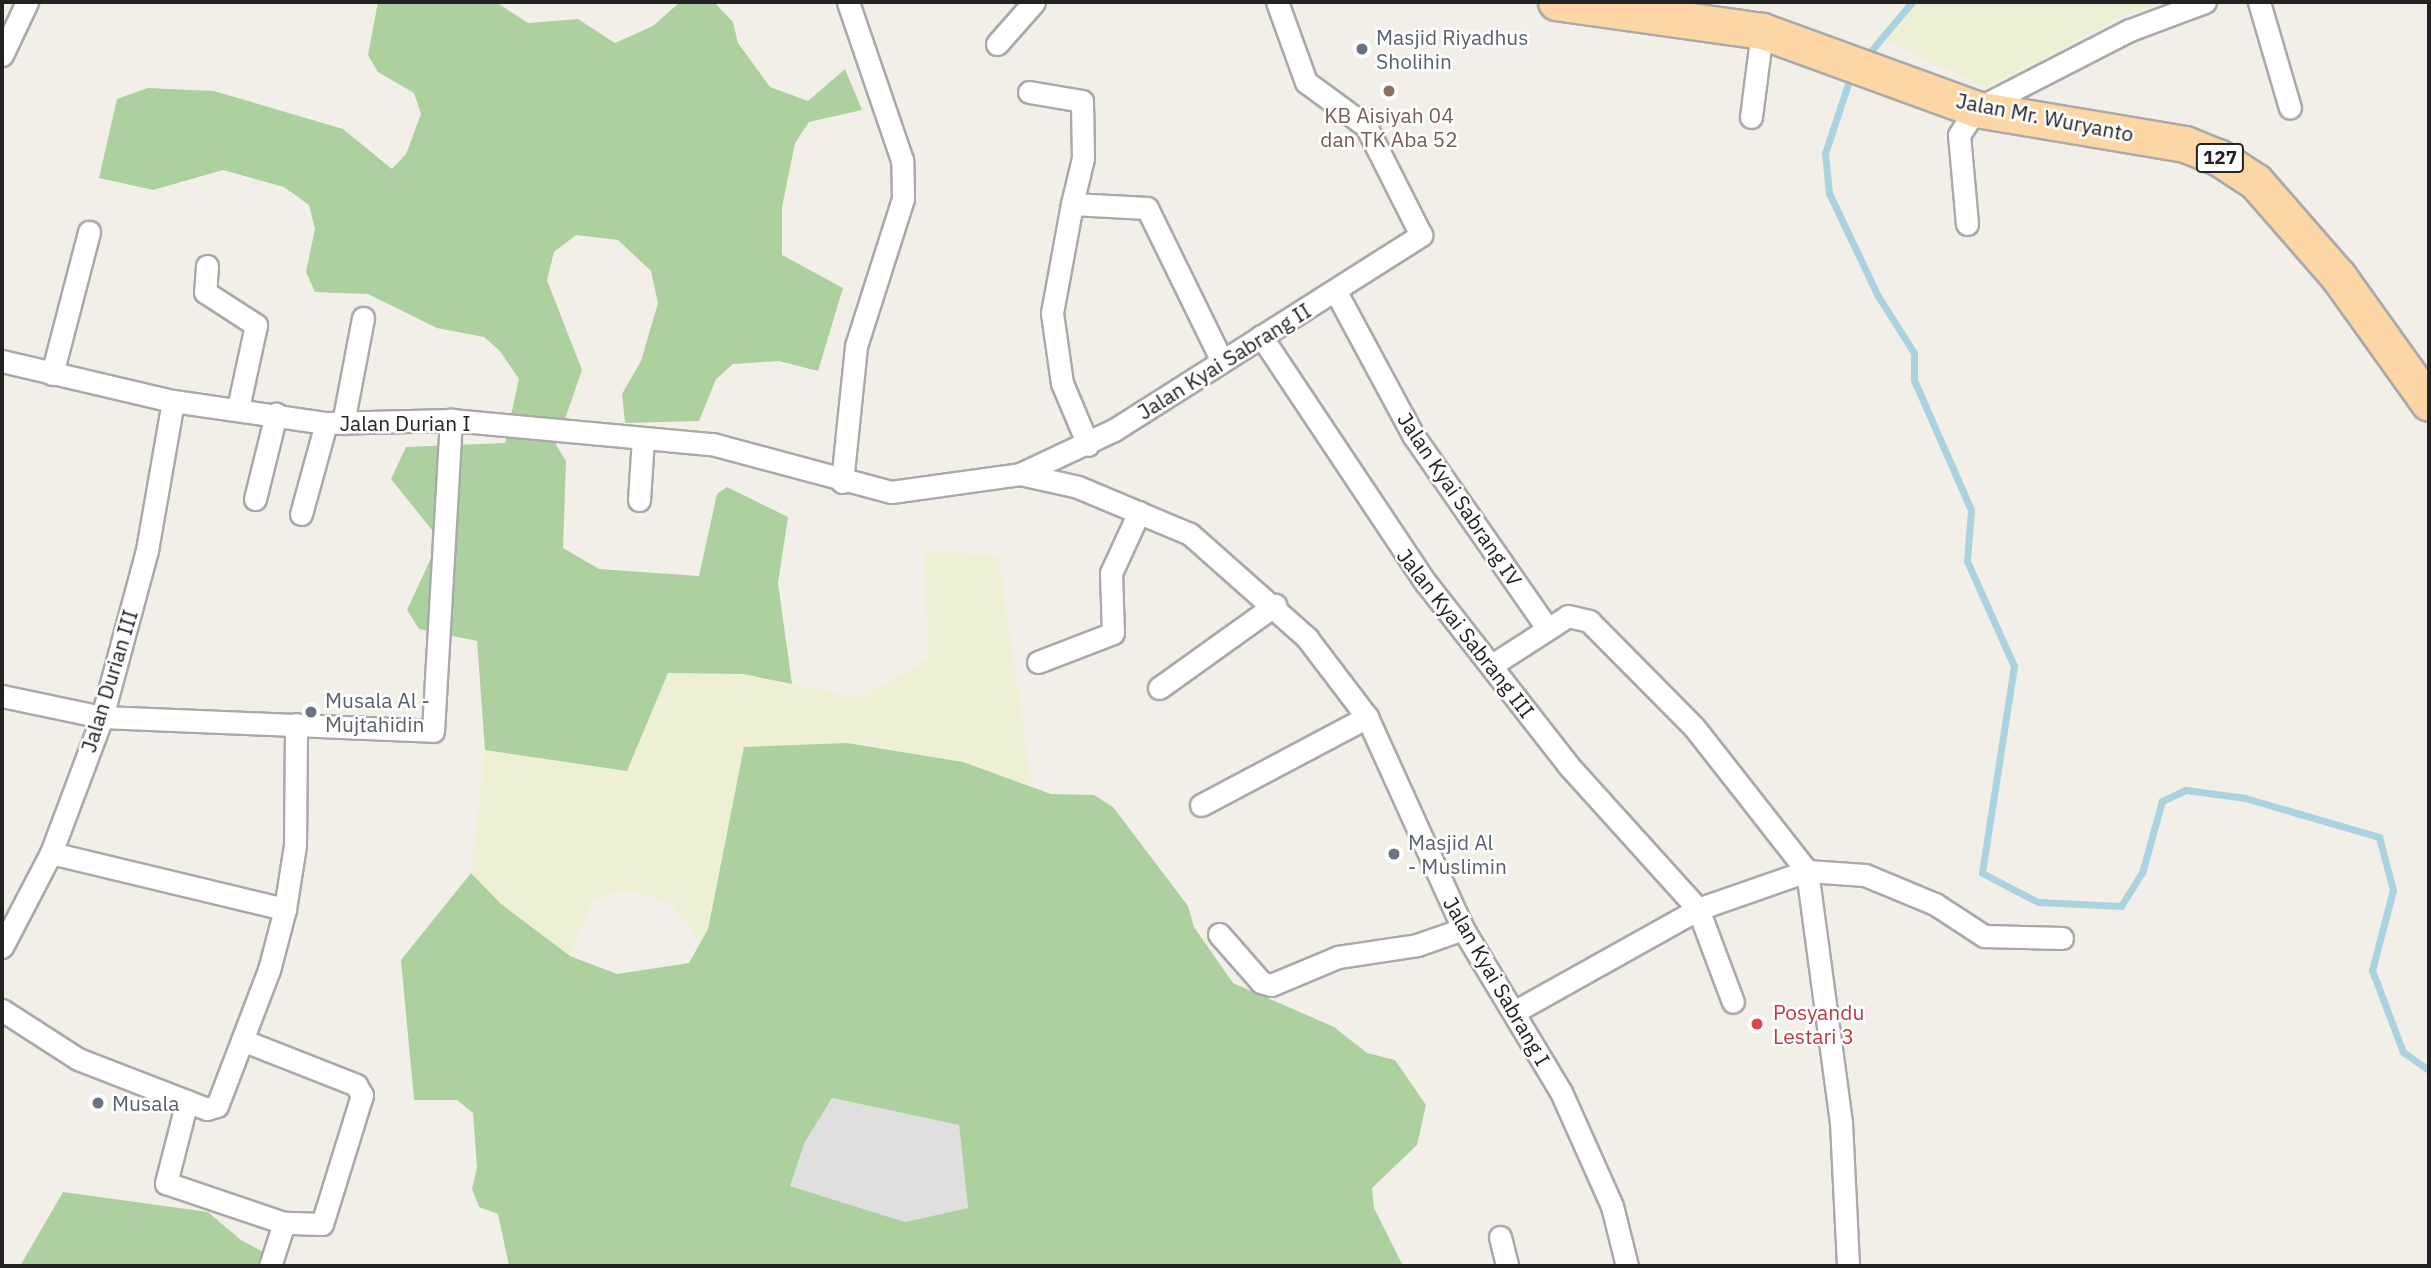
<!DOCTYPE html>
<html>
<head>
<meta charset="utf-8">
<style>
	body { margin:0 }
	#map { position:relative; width:2431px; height:1268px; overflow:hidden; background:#f2efe9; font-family:"IBM Plex Sans",sans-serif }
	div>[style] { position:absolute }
	.residential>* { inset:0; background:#e0dfdf }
	.farmland>* { inset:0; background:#eef0d5 }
	.forest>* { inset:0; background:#add19e }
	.stream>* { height:7px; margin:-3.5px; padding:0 3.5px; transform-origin:3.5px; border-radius:3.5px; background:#aad3df }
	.roads { filter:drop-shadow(2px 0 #a9a9a9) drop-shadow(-2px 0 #a9a9a9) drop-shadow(0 2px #a9a9a9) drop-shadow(0 -2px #a9a9a9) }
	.minor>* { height:21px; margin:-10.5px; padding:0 10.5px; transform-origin:10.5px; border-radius:10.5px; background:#fff }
	.primary>* { height:35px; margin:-17.5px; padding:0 17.5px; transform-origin:17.5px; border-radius:17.5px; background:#fcd6a4 }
	.dots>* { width:19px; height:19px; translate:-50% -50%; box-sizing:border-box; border:4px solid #fff; border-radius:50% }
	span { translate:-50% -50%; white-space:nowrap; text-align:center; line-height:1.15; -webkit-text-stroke:5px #fff; paint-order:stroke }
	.shield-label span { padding:2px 5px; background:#fff; border:2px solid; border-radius:5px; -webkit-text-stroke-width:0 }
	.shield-label { font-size:19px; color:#222; font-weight:700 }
	.worship-label { font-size:21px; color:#5b616d }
	.left { translate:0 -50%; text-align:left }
	.education-label { font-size:21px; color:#785e54 }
	.street-label { font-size:21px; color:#222 }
	.health-label { font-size:21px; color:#be3a42 }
	.frame { position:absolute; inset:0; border:4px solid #222; pointer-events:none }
</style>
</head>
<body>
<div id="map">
	<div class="residential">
		<i style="clip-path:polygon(832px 1098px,959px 1125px,968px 1208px,905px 1222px,790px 1186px,805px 1142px)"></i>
	</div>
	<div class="farmland">
		<i style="clip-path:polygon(1913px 2px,2165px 2px,2123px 16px,1985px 88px,1885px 40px)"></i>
		<i style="clip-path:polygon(924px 551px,998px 555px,1032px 785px,880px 746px,744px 747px,703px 948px,674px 906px,630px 889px,594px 899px,569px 956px,501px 904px,471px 873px,485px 750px,627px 771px,668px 673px,743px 674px,862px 698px,928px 659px)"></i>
	</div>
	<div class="forest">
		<i style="clip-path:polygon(378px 2px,496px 2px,528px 23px,578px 19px,615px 43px,653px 26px,680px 2px,714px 2px,733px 22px,738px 43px,770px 87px,808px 101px,845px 69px,862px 110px,809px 122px,795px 143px,782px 207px,782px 255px,843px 288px,818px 371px,779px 361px,733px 364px,716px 379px,699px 421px,625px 423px,622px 394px,641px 361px,658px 303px,651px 271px,618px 240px,576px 235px,554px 252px,547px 280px,582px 370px,556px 445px,566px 461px,563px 548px,599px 569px,699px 576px,717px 494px,727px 487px,788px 517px,778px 583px,792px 684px,743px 674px,668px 673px,627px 771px,485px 750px,477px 641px,419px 629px,407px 610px,431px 558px,432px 530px,391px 479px,406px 447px,505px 443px,519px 379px,500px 351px,484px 337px,437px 328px,368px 294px,315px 292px,306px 272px,315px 229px,309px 205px,284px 187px,223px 170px,153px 190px,99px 178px,117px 99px,148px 88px,214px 91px,343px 129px,392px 169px,406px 154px,421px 114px,414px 93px,378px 72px,368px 55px)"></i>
		<i style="clip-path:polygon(evenodd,847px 743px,963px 762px,1051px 794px,1094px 795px,1113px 807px,1188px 906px,1194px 927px,1233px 983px,1334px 1027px,1367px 1053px,1395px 1060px,1426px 1105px,1417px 1145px,1372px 1188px,1374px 1208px,1403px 1266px,509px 1266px,498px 1214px,479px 1207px,472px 1189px,477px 1168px,473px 1113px,457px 1100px,414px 1100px,401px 960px,471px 873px,501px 904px,570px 956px,617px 974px,689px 963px,708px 929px,744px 747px,847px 743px,832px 1098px,959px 1125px,968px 1208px,905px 1222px,790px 1186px,805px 1142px,832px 1098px)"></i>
		<i style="clip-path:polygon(63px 1192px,208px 1212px,241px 1240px,290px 1266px,20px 1266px)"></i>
	</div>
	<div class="stream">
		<i style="left:1865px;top:58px;width:73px;rotate:-50deg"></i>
		<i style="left:1851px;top:75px;width:82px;rotate:108.4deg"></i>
		<i style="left:1825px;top:153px;width:40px;rotate:84.3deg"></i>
		<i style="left:1829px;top:193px;width:114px;rotate:64.6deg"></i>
		<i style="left:1878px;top:296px;width:67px;rotate:57.7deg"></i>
		<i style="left:1914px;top:353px;width:27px;rotate:90deg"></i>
		<i style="left:1914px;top:380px;width:142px;rotate:66.3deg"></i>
		<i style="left:1971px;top:510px;width:51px;rotate:94.5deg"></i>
		<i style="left:1967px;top:561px;width:115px;rotate:65.9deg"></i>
		<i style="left:2014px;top:666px;width:209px;rotate:98.8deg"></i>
		<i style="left:1982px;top:873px;width:63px;rotate:27.4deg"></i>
		<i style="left:2038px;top:902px;width:83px;rotate:2.8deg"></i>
		<i style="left:2121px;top:906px;width:39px;rotate:-58deg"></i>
		<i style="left:2142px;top:873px;width:75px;rotate:-74.5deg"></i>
		<i style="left:2162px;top:801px;width:26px;rotate:-25deg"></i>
		<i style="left:2186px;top:790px;width:60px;rotate:7.7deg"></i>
		<i style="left:2245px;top:798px;width:140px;rotate:16.2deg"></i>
		<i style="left:2379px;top:837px;width:55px;rotate:75.2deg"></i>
		<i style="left:2393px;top:890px;width:83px;rotate:104.7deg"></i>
		<i style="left:2372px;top:970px;width:88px;rotate:69.3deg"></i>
		<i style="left:2403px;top:1052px;width:32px;rotate:35deg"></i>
	</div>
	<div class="roads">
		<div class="minor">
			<i style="left:2259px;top:2px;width:110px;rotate:73.7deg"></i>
			<i style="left:997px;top:44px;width:56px;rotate:-48.6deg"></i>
			<i style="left:2px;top:55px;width:59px;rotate:-64.7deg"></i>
			<i style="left:1029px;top:92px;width:54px;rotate:9.6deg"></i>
			<i style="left:1082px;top:101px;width:57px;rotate:89deg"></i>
			<i style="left:1083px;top:158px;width:47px;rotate:103.4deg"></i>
			<i style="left:1072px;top:204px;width:75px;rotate:3.1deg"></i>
			<i style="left:1147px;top:208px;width:168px;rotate:63.9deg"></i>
			<i style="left:1751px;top:117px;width:87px;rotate:-82.7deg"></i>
			<i style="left:1072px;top:204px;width:111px;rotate:100.4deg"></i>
			<i style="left:1052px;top:313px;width:71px;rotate:81.9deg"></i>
			<i style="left:1062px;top:383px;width:67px;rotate:67.2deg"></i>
			<i style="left:1967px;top:224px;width:89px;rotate:-95.1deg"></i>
			<i style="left:1959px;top:135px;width:31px;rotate:-57deg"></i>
			<i style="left:1976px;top:109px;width:173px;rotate:-27.2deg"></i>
			<i style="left:2130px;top:30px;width:80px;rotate:-20.5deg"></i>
			<i style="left:207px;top:266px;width:26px;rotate:94deg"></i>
			<i style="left:205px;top:292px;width:61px;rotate:32.9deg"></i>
			<i style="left:256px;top:325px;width:85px;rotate:102.2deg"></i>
			<i style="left:1336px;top:292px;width:162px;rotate:61.7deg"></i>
			<i style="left:1413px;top:435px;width:236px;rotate:55.2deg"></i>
			<i style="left:1261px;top:336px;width:297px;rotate:56.3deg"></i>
			<i style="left:1426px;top:583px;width:231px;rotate:52deg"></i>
			<i style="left:1568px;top:765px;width:194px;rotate:47.9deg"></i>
			<i style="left:1698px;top:909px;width:99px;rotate:69.4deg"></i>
			<i style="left:2px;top:361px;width:176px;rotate:13.2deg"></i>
			<i style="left:173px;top:401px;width:155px;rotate:8.2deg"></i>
			<i style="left:326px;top:423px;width:125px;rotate:-1.4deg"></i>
			<i style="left:451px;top:420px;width:262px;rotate:5.3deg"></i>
			<i style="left:712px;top:444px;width:185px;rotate:15deg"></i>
			<i style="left:891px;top:492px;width:130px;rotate:-7.9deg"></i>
			<i style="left:1020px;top:474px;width:59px;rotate:12.6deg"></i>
			<i style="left:1078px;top:487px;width:121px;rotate:22.8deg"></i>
			<i style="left:1190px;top:534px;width:157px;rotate:41.6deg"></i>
			<i style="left:1307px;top:638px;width:99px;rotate:52.8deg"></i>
			<i style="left:1367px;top:717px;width:233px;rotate:65.6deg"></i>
			<i style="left:1463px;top:929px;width:190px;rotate:59deg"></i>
			<i style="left:1561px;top:1092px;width:125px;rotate:65.9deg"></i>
			<i style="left:1612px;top:1206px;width:62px;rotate:76deg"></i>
			<i style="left:52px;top:374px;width:147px;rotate:-75.4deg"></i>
			<i style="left:343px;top:423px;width:107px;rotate:-79.2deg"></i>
			<i style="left:1020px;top:474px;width:104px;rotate:-25.1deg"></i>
			<i style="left:1114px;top:430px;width:364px;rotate:-32.4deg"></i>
			<i style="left:1421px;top:235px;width:122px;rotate:-116.8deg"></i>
			<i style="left:1366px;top:126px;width:74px;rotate:-143.7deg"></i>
			<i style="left:1306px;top:82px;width:85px;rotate:-109.9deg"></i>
			<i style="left:842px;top:482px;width:137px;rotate:-84.1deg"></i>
			<i style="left:856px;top:346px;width:154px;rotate:-72.3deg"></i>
			<i style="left:903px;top:199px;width:39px;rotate:-91deg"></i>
			<i style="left:902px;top:160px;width:167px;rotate:-108.9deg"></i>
			<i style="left:255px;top:499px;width:88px;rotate:-76.1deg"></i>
			<i style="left:639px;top:500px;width:62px;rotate:-86.3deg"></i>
			<i style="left:301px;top:514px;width:94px;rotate:-74.6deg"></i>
			<i style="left:1038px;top:662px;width:80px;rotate:-21.1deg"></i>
			<i style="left:1113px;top:633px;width:60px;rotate:-91.9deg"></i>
			<i style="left:1111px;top:573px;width:67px;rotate:-65.3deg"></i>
			<i style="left:1492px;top:665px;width:90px;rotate:-32.8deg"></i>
			<i style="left:1568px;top:616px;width:22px;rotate:13deg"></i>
			<i style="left:1589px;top:621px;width:149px;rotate:45.3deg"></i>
			<i style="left:1694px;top:727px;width:183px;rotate:51.9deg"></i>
			<i style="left:1159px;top:688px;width:143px;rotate:-35.6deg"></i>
			<i style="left:2px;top:696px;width:102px;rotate:11.9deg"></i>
			<i style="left:102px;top:717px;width:331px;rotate:2.4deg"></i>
			<i style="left:433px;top:731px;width:312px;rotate:-86.7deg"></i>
			<i style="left:1201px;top:805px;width:188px;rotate:-27.9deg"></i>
			<i style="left:51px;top:853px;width:241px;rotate:13.5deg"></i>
			<i style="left:1807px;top:871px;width:253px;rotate:82.3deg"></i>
			<i style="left:1841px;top:1122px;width:144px;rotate:87.2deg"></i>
			<i style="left:1219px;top:934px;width:64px;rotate:48.8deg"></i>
			<i style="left:1261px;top:982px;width:10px;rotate:17deg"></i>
			<i style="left:1271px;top:985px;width:73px;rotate:-22.7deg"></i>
			<i style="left:1338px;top:957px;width:80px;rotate:-8.6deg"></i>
			<i style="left:1417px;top:945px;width:49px;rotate:-19.2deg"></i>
			<i style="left:2px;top:947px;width:106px;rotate:-62.5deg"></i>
			<i style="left:51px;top:853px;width:145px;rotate:-69.4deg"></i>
			<i style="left:102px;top:717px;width:173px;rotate:-74.9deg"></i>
			<i style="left:147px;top:550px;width:151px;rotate:-80.1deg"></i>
			<i style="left:2px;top:1010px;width:90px;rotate:32.8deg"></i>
			<i style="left:78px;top:1059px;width:138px;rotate:21.2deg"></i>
			<i style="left:207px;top:1109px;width:10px;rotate:-17deg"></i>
			<i style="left:217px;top:1106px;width:146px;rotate:-69.1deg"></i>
			<i style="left:269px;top:970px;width:63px;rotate:-75.3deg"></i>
			<i style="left:285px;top:909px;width:65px;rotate:-81.1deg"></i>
			<i style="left:295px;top:845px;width:121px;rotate:-89.5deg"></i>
			<i style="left:1514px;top:1012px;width:211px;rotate:-29.2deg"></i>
			<i style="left:1698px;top:909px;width:115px;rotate:-19.2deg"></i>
			<i style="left:1807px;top:871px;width:58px;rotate:3.9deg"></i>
			<i style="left:1865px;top:875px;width:76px;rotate:22.5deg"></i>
			<i style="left:1935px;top:904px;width:59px;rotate:33.1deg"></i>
			<i style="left:1984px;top:936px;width:78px;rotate:1.5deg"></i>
			<i style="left:242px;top:1040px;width:123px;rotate:21.5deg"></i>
			<i style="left:356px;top:1085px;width:12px;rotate:59deg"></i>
			<i style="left:362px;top:1095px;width:135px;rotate:107.2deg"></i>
			<i style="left:322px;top:1224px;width:38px;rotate:-178deg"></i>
			<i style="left:284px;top:1223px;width:45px;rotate:108deg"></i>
			<i style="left:187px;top:1101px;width:85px;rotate:104.4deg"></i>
			<i style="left:166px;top:1183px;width:125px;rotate:18.7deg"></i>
			<i style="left:1500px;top:1237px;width:30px;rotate:76deg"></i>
		</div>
		<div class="primary">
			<i style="left:1556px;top:2px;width:208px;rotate:8deg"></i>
			<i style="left:1762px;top:31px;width:228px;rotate:20deg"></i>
			<i style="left:1976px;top:109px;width:212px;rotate:9.5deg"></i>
			<i style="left:2185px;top:144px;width:35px;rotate:22deg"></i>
			<i style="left:2218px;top:157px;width:45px;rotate:33.3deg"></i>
			<i style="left:2256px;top:182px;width:125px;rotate:48.9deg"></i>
			<i style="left:2338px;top:276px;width:156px;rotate:54.4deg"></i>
		</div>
	</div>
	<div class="dots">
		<i style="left:1362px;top:49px;background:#6b7280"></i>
		<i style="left:1389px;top:91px;background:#8d6e63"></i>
		<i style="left:311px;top:712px;background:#6b7280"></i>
		<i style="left:1394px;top:854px;background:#6b7280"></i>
		<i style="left:1757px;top:1024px;background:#e0444e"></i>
		<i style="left:98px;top:1103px;background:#6b7280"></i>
	</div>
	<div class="shield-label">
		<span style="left:2220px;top:158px">127</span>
	</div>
	<div class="worship-label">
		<span class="left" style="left:1376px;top:49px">Masjid Riyadhus<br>Sholihin</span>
		<span class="left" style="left:325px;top:712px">Musala Al -<br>Mujtahidin</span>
		<span class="left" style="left:1408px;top:854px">Masjid Al<br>- Muslimin</span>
		<span class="left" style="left:112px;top:1103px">Musala</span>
	</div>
	<div class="education-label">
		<span style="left:1389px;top:127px">KB Aisiyah 04<br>dan TK Aba 52</span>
	</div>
	<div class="street-label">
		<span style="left:2045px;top:117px;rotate:11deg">Jalan Mr. Wuryanto</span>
		<span style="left:1224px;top:361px;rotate:-32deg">Jalan Kyai Sabrang II</span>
		<span style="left:405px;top:423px">Jalan Durian I</span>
		<span style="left:1460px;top:499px;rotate:56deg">Jalan Kyai Sabrang IV</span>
		<span style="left:1466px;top:633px;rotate:52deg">Jalan Kyai Sabrang III</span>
		<span style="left:109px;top:681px;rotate:-73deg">Jalan Durian III</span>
		<span style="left:1497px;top:981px;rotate:60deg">Jalan Kyai Sabrang I</span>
	</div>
	<div class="health-label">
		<span class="left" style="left:1773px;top:1024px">Posyandu<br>Lestari 3</span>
	</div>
	<div class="frame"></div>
</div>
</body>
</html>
